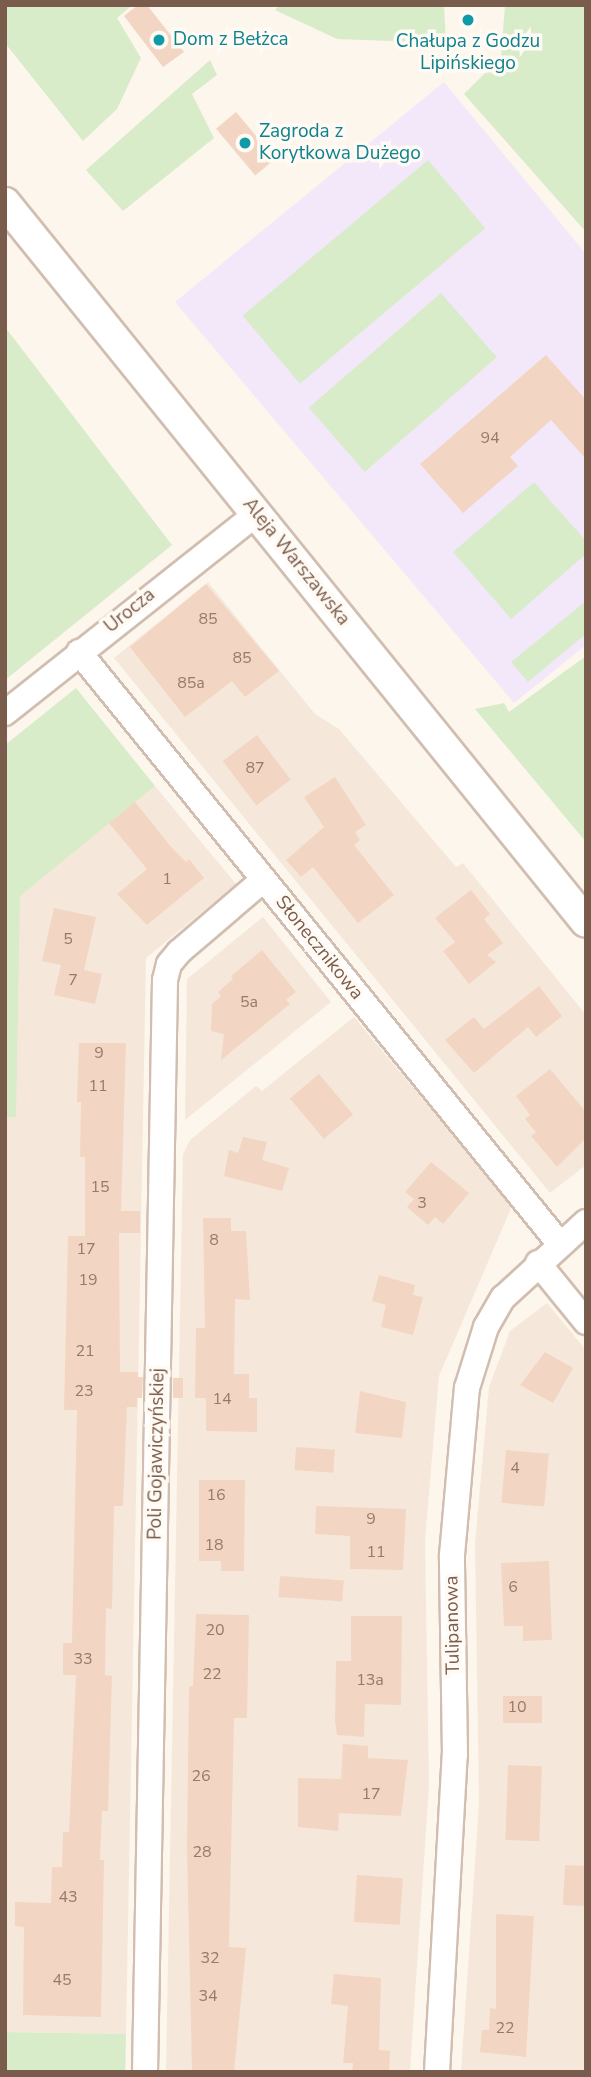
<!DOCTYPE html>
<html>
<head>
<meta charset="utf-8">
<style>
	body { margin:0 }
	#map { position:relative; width:591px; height:2077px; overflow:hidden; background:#fdf6ec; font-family:"Nunito Sans",sans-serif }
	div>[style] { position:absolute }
	.residential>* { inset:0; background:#f5e8da }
	.education>* { inset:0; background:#f3e8fa }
	.green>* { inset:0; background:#d8ecc9; transform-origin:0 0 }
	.building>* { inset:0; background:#f3d5c3; transform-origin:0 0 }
	.roads { filter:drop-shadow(2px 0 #d1beb0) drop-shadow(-2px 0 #d1beb0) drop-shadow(0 2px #d1beb0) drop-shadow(0 -2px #d1beb0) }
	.minor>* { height:24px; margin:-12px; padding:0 12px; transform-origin:12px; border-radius:12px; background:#fff }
	.tertiary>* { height:30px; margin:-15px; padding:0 15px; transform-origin:15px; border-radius:15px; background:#fff }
	.dots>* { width:19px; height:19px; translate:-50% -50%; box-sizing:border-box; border:4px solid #fffaf3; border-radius:50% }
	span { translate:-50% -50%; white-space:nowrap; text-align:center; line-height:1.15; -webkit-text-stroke:7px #fffaf3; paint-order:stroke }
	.number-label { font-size:16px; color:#987a6a }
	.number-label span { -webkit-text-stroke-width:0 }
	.culture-label { font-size:19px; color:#0d838f }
	.left { translate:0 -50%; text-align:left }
	.street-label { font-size:19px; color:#7a5c4d }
	.frame { position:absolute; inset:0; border:7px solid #7a5c4d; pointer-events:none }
</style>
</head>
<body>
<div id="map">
	<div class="residential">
		<i style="clip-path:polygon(208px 582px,315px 714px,339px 729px,456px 867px,463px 863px,586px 1015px,586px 1165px,550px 1193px,114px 658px)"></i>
		<i style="clip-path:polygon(155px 786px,236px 884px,146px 958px,126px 2034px,5px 2032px,5px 1117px,15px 1117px,19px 896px)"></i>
		<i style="clip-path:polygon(263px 917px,331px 1002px,185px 1120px,187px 979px)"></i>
		<i style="clip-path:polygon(354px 1017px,512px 1206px,439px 1376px,425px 1540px,429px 1784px,410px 2072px,166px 2072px,183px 1154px,190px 1140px,256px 1086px,262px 1091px)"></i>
		<i style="clip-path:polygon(547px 1303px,586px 1350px,586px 2072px,461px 2072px,479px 1802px,475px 1544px,489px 1387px,510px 1331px)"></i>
	</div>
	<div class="education">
		<i style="clip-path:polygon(444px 82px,586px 254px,586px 645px,514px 703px,175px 302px)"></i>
	</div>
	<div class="green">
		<i style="clip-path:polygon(5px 5px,132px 5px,117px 18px,141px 58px,117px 109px,83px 141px,5px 43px)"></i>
		<i style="clip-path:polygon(280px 5px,444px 5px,446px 43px,337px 39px,275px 10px)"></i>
		<i style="clip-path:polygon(505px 5px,586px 5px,586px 232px,464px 94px,501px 57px)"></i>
		<i style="clip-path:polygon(210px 60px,217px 75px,192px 94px,214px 138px,123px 211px,86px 170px)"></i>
		<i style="left:428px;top:160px;width:89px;height:242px;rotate:50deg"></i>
		<i style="left:441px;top:293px;width:85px;height:175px;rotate:49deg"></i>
		<i style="clip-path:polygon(5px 327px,172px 545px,5px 680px)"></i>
		<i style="clip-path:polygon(534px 482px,586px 541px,586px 554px,511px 619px,453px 552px)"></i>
		<i style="clip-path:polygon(586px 601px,586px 634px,528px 682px,511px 662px)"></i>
		<i style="clip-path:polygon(586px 656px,586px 842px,475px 709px,504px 703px,509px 712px)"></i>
		<i style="clip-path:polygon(76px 688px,155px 786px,20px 896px,16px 1117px,5px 1117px,5px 745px)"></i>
		<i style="left:5px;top:2032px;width:121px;height:40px;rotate:1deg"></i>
	</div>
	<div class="building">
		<i style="clip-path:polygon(138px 5px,147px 5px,184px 52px,163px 67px,124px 16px)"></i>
		<i style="left:236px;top:112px;width:61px;height:26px;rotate:50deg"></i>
		<i style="clip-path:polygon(546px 355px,586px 400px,586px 459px,551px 420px,510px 457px,518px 466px,463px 513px,420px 464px)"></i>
		<i style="clip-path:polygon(206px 584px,279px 671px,245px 697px,232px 681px,185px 717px,130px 647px)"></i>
		<i style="left:257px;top:735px;width:56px;height:43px;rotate:53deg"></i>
		<i style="clip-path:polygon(335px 777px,366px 825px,355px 832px,360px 840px,354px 845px,394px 895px,358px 923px,313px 867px,301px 877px,286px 860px,324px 827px,304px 797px)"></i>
		<i style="clip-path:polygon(135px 802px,172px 848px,186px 862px,189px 859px,204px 878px,147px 925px,117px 894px,147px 869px,109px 823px)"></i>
		<i style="clip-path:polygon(471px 890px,490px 914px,484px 919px,503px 943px,487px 955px,496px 962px,469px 984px,443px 951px,455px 942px,435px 918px)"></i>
		<i style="clip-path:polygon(54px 908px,96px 917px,84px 970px,102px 974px,95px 1004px,54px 995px,61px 965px,42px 961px)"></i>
		<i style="clip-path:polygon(262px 950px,296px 992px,286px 1000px,290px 1004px,221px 1060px,224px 1034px,211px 1031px,212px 1004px,221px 996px,218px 992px,233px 979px,231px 976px)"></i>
		<i style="clip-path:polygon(539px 986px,562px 1016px,536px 1037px,528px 1027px,474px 1073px,445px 1040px,474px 1017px,484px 1029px)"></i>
		<i style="clip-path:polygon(79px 1043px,126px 1043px,121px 1211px,140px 1211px,140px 1233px,119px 1233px,120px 1372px,138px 1372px,138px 1377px,143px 1377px,142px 1398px,137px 1398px,137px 1407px,127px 1407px,123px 1506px,114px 1506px,112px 1609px,106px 1608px,105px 1675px,112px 1676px,108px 1811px,102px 1811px,100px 1860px,104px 1860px,101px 2017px,23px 2015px,24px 1927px,15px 1926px,15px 1902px,51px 1903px,52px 1867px,62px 1867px,63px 1832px,69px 1832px,76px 1675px,63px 1675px,63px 1643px,72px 1643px,77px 1410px,64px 1410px,68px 1236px,85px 1236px,85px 1157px,80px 1157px,81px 1102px,77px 1102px)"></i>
		<i style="clip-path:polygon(550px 1069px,586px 1112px,586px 1138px,557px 1167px,531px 1136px,536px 1132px,525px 1119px,530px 1115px,516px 1096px)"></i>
		<i style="left:319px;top:1074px;width:53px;height:38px;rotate:50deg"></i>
		<i style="clip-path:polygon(243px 1137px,267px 1142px,262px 1160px,289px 1168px,282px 1191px,224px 1176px,229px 1150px,238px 1153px)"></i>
		<i style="clip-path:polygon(431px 1162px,469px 1193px,443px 1224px,435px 1217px,428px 1225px,407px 1207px,414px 1199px,405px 1192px)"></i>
		<i style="clip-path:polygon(203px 1218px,231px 1218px,231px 1231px,246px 1231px,250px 1300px,235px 1299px,234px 1374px,249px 1374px,249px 1398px,257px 1398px,257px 1432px,206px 1431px,206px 1398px,195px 1398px,196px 1328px,205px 1328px)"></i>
		<i style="clip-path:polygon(379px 1275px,415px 1285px,413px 1295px,423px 1297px,413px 1335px,381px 1327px,386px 1305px,372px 1301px)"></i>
		<i style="clip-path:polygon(545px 1352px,573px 1368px,553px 1403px,520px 1385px)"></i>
		<i style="left:173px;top:1378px;width:10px;height:20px"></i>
		<i style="clip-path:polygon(360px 1391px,406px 1402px,402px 1438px,355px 1433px)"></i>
		<i style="left:296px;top:1447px;width:39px;height:23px;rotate:4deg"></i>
		<i style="left:506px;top:1450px;width:43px;height:53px;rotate:5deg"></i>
		<i style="clip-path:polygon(199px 1480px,245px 1480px,244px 1571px,221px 1571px,221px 1561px,199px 1561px)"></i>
		<i style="clip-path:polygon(316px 1506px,406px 1509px,403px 1570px,350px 1569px,350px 1536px,315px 1534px)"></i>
		<i style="clip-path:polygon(549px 1561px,552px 1640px,523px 1641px,523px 1626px,504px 1626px,501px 1563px)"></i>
		<i style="left:280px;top:1576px;width:64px;height:21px;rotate:4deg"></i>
		<i style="clip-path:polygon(196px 1614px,249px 1615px,247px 1718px,234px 1718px,229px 1947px,246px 1948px,234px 2072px,192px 2072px,187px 1847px,189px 1687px,193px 1686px)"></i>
		<i style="clip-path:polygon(351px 1616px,402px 1616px,401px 1705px,365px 1704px,364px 1737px,337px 1735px,335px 1722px,336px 1661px,351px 1661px)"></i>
		<i style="left:503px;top:1696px;width:39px;height:27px"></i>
		<i style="clip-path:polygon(343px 1744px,368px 1746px,368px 1758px,408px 1760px,401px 1816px,339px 1813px,338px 1831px,298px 1827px,298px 1778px,341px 1779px)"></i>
		<i style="left:508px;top:1765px;width:34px;height:75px;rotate:2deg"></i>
		<i style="left:565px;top:1865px;width:21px;height:40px;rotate:3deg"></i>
		<i style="left:357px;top:1875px;width:46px;height:47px;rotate:4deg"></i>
		<i style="clip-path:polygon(496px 1914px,534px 1916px,526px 2057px,480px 2052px,482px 2030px,489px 2030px,490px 2008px,496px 2009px)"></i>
		<i style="clip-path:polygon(334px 1974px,381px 1978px,379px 2050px,390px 2051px,389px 2072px,352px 2072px,353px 2063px,343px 2063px,348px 2006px,331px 2004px)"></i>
	</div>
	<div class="roads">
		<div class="minor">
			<i style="left:79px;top:652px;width:761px;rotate:50.92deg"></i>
			<i style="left:5px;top:713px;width:322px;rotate:-38.4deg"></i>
			<i style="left:538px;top:1263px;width:76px;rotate:50.9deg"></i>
			<i style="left:145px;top:2072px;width:1092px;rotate:-88.95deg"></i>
			<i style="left:165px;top:980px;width:16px;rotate:-76deg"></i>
			<i style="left:169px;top:964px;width:16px;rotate:-50deg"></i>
			<i style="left:179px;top:952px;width:111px;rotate:-40.6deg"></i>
			<i style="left:437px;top:2072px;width:318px;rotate:-86.8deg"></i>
			<i style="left:455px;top:1755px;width:200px;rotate:-90.9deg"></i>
			<i style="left:452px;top:1555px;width:168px;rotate:-84.9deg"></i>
			<i style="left:467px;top:1388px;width:64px;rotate:-72.7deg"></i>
			<i style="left:486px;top:1327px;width:34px;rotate:-60deg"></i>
			<i style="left:503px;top:1298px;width:113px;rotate:-42.5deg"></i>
		</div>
		<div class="tertiary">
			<i style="left:5px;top:203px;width:924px;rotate:51.06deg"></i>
		</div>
	</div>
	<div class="dots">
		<i style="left:468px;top:20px;background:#0f9aa8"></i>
		<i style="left:159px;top:40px;background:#0f9aa8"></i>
		<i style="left:245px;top:143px;background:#0f9aa8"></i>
	</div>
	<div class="number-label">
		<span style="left:490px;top:438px">94</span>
		<span style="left:208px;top:619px">85</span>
		<span style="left:242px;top:658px">85</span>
		<span style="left:191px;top:683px">85a</span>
		<span style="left:255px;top:768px">87</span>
		<span style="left:167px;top:879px">1</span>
		<span style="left:68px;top:939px">5</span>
		<span style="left:73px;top:980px">7</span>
		<span style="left:249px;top:1002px">5a</span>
		<span style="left:99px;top:1053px">9</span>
		<span style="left:98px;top:1086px">11</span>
		<span style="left:100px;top:1187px">15</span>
		<span style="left:422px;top:1203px">3</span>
		<span style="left:214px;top:1240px">8</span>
		<span style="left:86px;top:1249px">17</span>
		<span style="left:88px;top:1280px">19</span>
		<span style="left:85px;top:1351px">21</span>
		<span style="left:84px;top:1391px">23</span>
		<span style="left:222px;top:1399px">14</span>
		<span style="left:515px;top:1468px">4</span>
		<span style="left:216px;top:1495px">16</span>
		<span style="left:371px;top:1519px">9</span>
		<span style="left:214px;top:1545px">18</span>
		<span style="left:376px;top:1552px">11</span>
		<span style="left:513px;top:1587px">6</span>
		<span style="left:215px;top:1630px">20</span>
		<span style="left:83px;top:1659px">33</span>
		<span style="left:212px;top:1674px">22</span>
		<span style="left:370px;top:1680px">13a</span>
		<span style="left:517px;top:1707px">10</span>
		<span style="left:201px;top:1776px">26</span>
		<span style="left:371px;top:1794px">17</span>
		<span style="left:202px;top:1852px">28</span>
		<span style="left:68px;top:1897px">43</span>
		<span style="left:210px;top:1958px">32</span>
		<span style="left:62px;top:1980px">45</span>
		<span style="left:208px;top:1996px">34</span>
		<span style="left:505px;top:2028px">22</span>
	</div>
	<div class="culture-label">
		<span class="left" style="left:173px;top:40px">Dom z Bełżca</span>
		<span style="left:468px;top:53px">Chałupa z Godzu<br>Lipińskiego</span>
		<span class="left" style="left:259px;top:143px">Zagroda z<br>Korytkowa Dużego</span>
	</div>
	<div class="street-label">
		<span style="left:296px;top:562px;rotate:51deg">Aleja Warszawska</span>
		<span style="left:130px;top:611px;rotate:-39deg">Urocza</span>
		<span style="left:319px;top:948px;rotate:51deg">Słonecznikowa</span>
		<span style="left:157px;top:1454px;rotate:-89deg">Poli Gojawiczyńskiej</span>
		<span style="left:453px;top:1625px;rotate:-91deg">Tulipanowa</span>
	</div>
	<div class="frame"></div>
</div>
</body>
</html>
